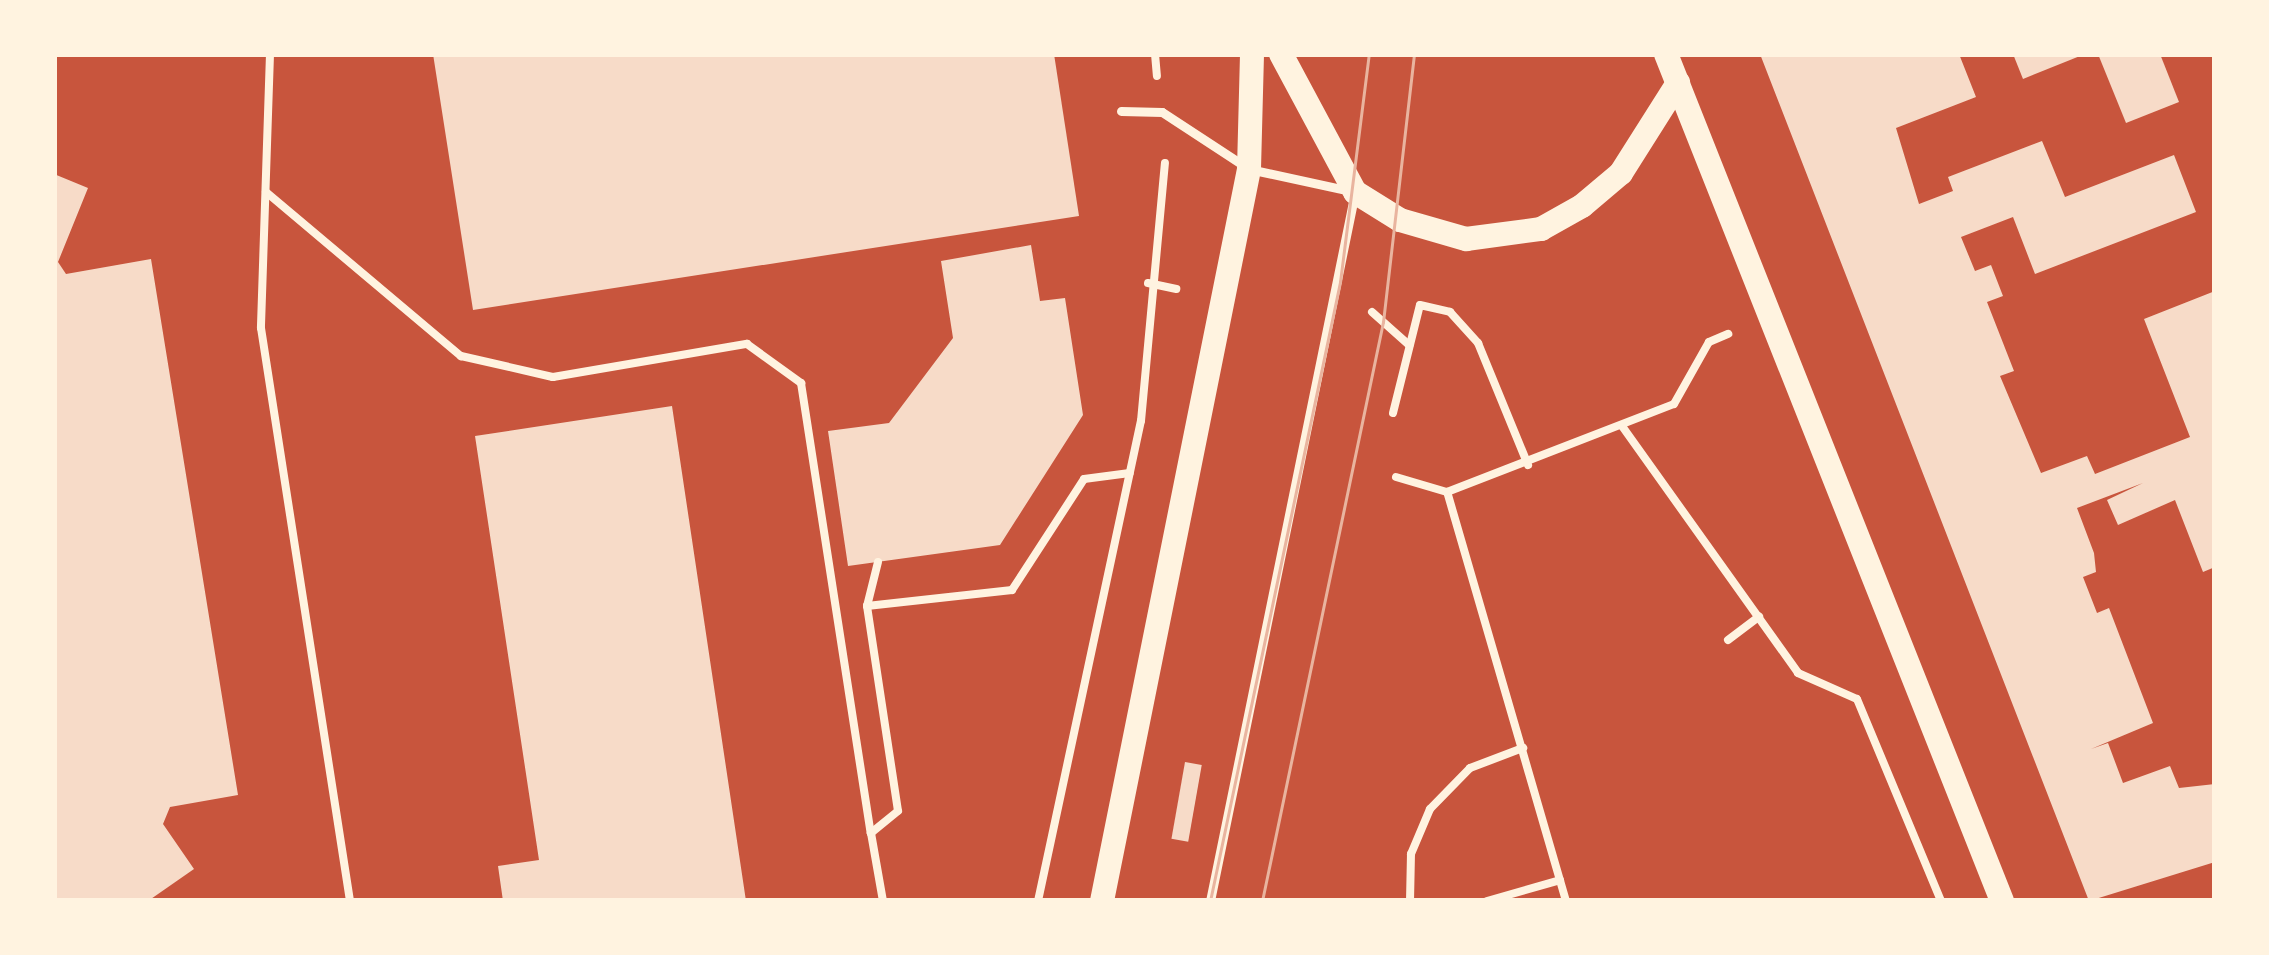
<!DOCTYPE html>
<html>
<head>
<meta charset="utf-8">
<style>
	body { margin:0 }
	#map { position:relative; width:2269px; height:955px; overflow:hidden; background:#c8553d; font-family:"Noto Sans",sans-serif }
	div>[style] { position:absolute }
	.building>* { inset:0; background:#f7dbc8; transform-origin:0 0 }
	.path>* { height:8px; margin:-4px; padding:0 4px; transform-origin:4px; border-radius:4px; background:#fff3e0 }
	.service>* { height:9px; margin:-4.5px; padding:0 4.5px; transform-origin:4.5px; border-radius:4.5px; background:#fff3e0 }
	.secondary>* { height:24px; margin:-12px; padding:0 12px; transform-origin:12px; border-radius:12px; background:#fff3e0 }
	.tram>* { height:3px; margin:-1.5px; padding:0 1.5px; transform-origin:1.5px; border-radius:1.5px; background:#e9b49f }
	span { translate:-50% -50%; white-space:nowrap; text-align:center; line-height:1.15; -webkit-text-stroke:9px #fff3e0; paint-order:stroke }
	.frame { position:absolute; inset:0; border:57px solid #fff3e0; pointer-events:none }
</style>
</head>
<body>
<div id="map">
	<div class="building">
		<i style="clip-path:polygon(433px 54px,1054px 54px,1079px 216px,473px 310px)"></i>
		<i style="clip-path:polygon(1760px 54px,1959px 54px,1976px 97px,1896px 128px,1919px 204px,1953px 191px,1948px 177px,2042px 141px,2065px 197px,2174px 155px,2196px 212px,2035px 274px,2013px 217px,1961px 237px,1975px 271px,1991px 265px,2003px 296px,1987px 302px,2014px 371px,2000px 376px,2041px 473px,2087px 456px,2095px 474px,2190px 437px,2144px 319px,2215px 291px,2215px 567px,2203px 572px,2175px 500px,2118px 525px,2107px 500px,2143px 483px,2077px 508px,2094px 553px,2096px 572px,2083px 577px,2097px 613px,2109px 608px,2153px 723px,2091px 749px,2108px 743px,2123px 783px,2170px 766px,2179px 788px,2215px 784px,2215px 862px,2089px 901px)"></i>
		<i style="clip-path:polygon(2013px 54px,2085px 54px,2023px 79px)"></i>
		<i style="clip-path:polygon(2098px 54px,2160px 54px,2179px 102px,2126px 123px)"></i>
		<i style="clip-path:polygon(54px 174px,88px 188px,58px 262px,66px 274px,151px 259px,238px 795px,170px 807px,163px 824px,194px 869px,148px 901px,54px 901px)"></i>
		<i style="clip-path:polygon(1031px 245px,1040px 301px,1065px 298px,1083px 415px,1000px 545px,848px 566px,828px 431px,889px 423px,953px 338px,941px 261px)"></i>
		<i style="clip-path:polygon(672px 406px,746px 901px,503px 901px,498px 866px,539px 860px,475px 436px)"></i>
		<i style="left:1185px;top:762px;width:17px;height:78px;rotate:10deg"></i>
	</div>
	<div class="path">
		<i style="left:270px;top:54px;width:274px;rotate:91.9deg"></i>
		<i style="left:261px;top:328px;width:580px;rotate:81.17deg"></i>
		<i style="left:1155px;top:54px;width:22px;rotate:85deg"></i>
		<i style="left:266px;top:192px;width:255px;rotate:40.1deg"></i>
		<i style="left:461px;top:356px;width:94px;rotate:12.9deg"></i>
		<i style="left:553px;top:377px;width:197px;rotate:-9.7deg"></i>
		<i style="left:747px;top:344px;width:67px;rotate:35.8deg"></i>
		<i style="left:801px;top:383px;width:455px;rotate:81.2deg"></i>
		<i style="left:1148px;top:283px;width:29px;rotate:12deg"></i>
		<i style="left:1372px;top:312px;width:50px;rotate:41.7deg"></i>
		<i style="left:1393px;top:413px;width:111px;rotate:-76deg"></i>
		<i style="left:1420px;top:305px;width:31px;rotate:13deg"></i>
		<i style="left:1450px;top:312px;width:42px;rotate:47.9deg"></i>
		<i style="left:1478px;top:343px;width:132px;rotate:67.7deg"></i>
		<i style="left:1622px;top:426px;width:303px;rotate:54.5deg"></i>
		<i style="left:1798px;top:673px;width:64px;rotate:23.8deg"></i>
		<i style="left:1857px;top:699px;width:219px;rotate:67.4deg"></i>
		<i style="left:1396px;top:477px;width:53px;rotate:16.4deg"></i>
		<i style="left:878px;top:562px;width:45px;rotate:104deg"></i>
		<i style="left:867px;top:606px;width:207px;rotate:81.4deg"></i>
		<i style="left:898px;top:811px;width:35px;rotate:141deg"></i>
		<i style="left:871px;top:833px;width:69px;rotate:80deg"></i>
		<i style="left:867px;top:606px;width:146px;rotate:-6.3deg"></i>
		<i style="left:1012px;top:590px;width:132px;rotate:-57deg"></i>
		<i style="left:1084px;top:479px;width:46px;rotate:-7.4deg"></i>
		<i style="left:1728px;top:640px;width:39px;rotate:-37deg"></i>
		<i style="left:1038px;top:901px;width:491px;rotate:-77.9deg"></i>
		<i style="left:1141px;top:421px;width:259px;rotate:-84.7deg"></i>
		<i style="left:1410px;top:901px;width:47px;rotate:-88.8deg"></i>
		<i style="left:1411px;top:854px;width:49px;rotate:-67.1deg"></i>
		<i style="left:1430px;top:809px;width:57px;rotate:-45.7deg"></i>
		<i style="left:1470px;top:768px;width:57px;rotate:-20.7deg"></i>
		<i style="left:1487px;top:901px;width:76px;rotate:-16deg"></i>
		<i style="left:1566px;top:901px;width:426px;rotate:-106.2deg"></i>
		<i style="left:1447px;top:492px;width:243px;rotate:-21.2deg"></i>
		<i style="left:1674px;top:404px;width:71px;rotate:-60.6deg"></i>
		<i style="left:1709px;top:342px;width:21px;rotate:-23deg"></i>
	</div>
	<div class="service">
		<i style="left:1121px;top:111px;width:41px;rotate:1.4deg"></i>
		<i style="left:1162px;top:112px;width:104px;rotate:33.2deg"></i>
		<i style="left:1249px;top:169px;width:108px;rotate:12.2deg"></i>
		<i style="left:1355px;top:192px;width:724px;rotate:101.56deg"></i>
	</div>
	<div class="secondary">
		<i style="left:1281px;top:54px;width:157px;rotate:61.8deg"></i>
		<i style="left:1355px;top:192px;width:53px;rotate:31.9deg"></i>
		<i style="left:1400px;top:220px;width:69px;rotate:16.1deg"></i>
		<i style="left:1466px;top:239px;width:76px;rotate:-7.6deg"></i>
		<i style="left:1541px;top:229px;width:47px;rotate:-29.3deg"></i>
		<i style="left:1582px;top:206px;width:51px;rotate:-40.2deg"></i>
		<i style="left:1621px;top:173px;width:107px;rotate:-57.7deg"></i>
		<i style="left:1666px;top:54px;width:911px;rotate:68.36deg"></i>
		<i style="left:1102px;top:901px;width:747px;rotate:-78.64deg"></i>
		<i style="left:1249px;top:169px;width:115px;rotate:-88.5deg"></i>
	</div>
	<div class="tram">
		<i style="left:1210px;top:901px;width:633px;rotate:-78.14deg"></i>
		<i style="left:1340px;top:282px;width:230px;rotate:-82.8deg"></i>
		<i style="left:1262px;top:901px;width:592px;rotate:-78.2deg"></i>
		<i style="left:1383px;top:322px;width:270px;rotate:-83.4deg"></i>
	</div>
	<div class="frame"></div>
</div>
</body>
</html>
